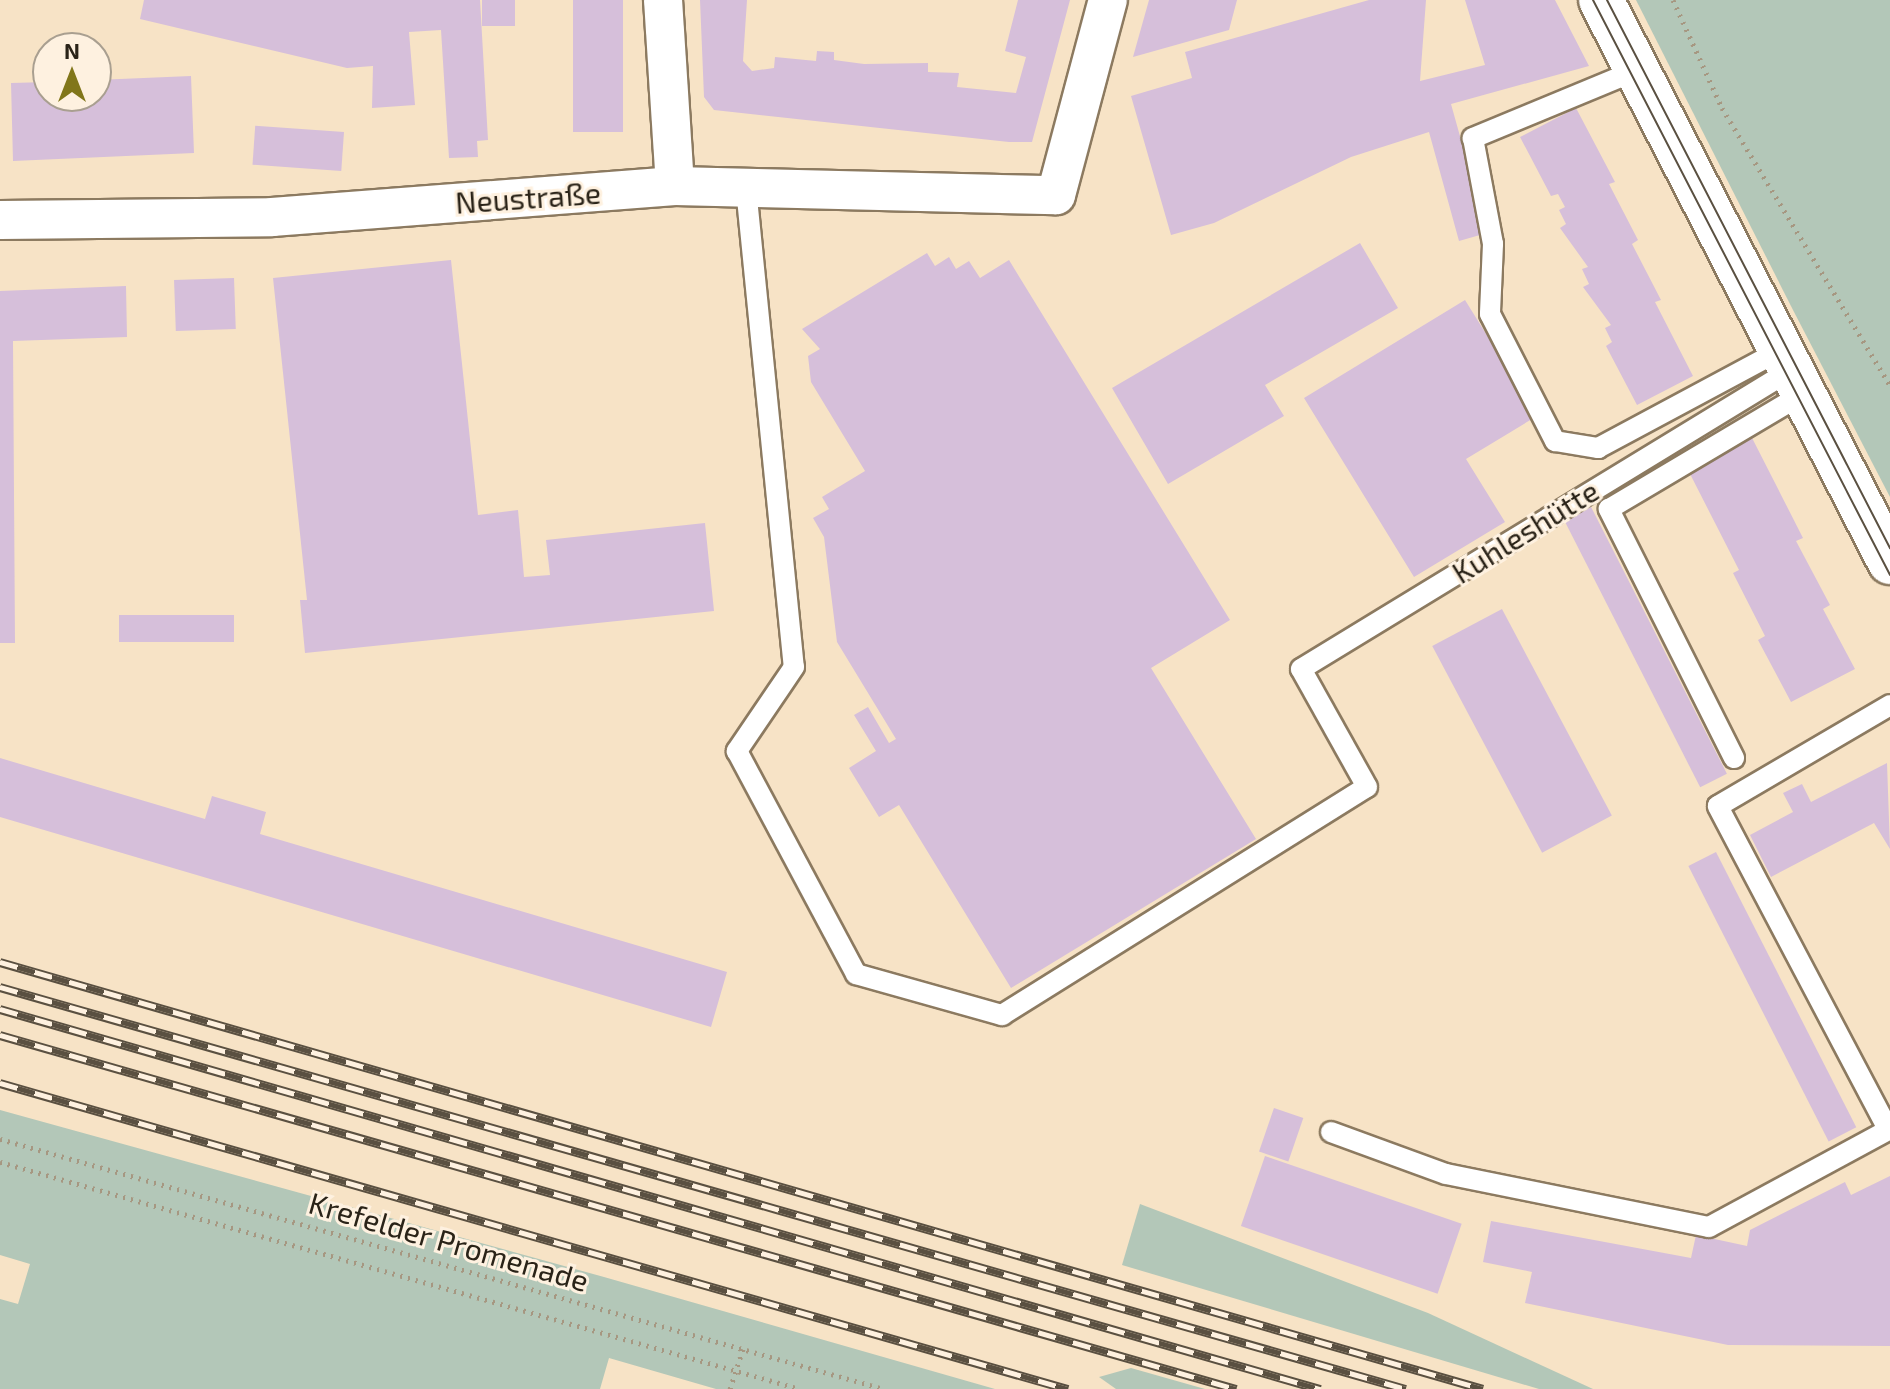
<!DOCTYPE html>
<html>
<head>
<meta charset="utf-8">
<style>
	body { margin:0 }
	#map { position:relative; width:1890px; height:1389px; overflow:hidden; background:#f7e3c6; font-family:"Exo 2",sans-serif }
	div>[style] { position:absolute }
	.green>* { inset:0; background:#b3c7b8 }
	.building>* { inset:0; background:#d6bfda; transform-origin:0 0 }
	.path>* { height:5px; margin-top:-2.5px; transform-origin:0; background:repeating-linear-gradient(90deg,#a69781 0 2px,transparent 0 8px) }
	.roads { filter:drop-shadow(2px 0 #8c7a60) drop-shadow(-2px 0 #8c7a60) drop-shadow(0 2px #8c7a60) drop-shadow(0 -2px #8c7a60) }
	.service>* { height:20px; margin:-10px; padding:0 10px; transform-origin:10px; border-radius:10px; background:#fff }
	.minor>* { height:38px; margin:-19px; padding:0 19px; transform-origin:19px; border-radius:19px; background:#fff }
	.tertiary>* { height:44px; margin:-22px; padding:0 22px; transform-origin:22px; border-radius:22px; background:#fff }
	.tram>* { height:2px; margin:-1px; padding:0 1px; transform-origin:1px; border-radius:1px; background:#5a5041 }
	.rail>* { height:9px; margin-top:-4.5px; transform-origin:0; background:repeating-linear-gradient(90deg,#fef1e0 0 18px,#5a5041 0 36px); box-sizing:border-box; border-block:2px solid #5a5041 }
	span { translate:-50% -50%; white-space:nowrap; text-align:center; line-height:1.15; -webkit-text-stroke:6px #fef1e0; paint-order:stroke }
	.street-label { font-size:30px; color:#2a2318 }
	.north { position:absolute; left:32px; top:32px; width:80px; height:80px; box-sizing:border-box; background:#fef1e0; border:2px solid #a99f90; border-radius:50%; rotate:0deg; font-size:22px; font-weight:700; line-height:32px; text-align:center; color:#2a2318 }
	.north::after { content:''; display:block; margin:auto; width:28px; height:36px; background:#81761a; clip-path:polygon(50% 0,100% 100%,50% 72%,0 100%) }
</style>
</head>
<body>
<div id="map">
	<div class="green">
		<i style="clip-path:polygon(1636px 0,1890px 0,1890px 497px,1793px 310px)"></i>
		<i style="clip-path:polygon(0 1110px,604px 1277px,995px 1389px,716px 1389px,609px 1358px,600px 1389px,0 1389px,0 1299px,18px 1304px,30px 1264px,0 1255px)"></i>
		<i style="clip-path:polygon(1140px 1204px,1428px 1313px,1593px 1389px,1539px 1389px,1122px 1265px)"></i>
		<i style="clip-path:polygon(1131px 1368px,1205px 1389px,1116px 1389px,1099px 1377px)"></i>
	</div>
	<div class="building">
		<i style="clip-path:polygon(144px 0,480px 0,488px 140px,477px 141px,478px 157px,449px 158px,441px 30px,409px 32px,415px 105px,372px 108px,373px 66px,347px 68px,140px 19px)"></i>
		<i style="left:482px;top:0;width:33px;height:26px"></i>
		<i style="left:573px;top:0;width:50px;height:132px"></i>
		<i style="clip-path:polygon(700px 0,747px 0,743px 61px,752px 71px,774px 68px,775px 57px,816px 61px,817px 51px,834px 52px,834px 60px,864px 64px,928px 63px,928px 72px,959px 73px,957px 87px,1016px 93px,1026px 57px,1005px 51px,1018px 0,1070px 0,1032px 142px,1009px 142px,714px 110px,704px 97px)"></i>
		<i style="clip-path:polygon(1149px 0,1237px 0,1229px 30px,1133px 57px)"></i>
		<i style="clip-path:polygon(1369px 0,1426px 0,1420px 81px,1485px 65px,1465px 0,1555px 0,1589px 66px,1451px 104px,1487px 233px,1459px 241px,1429px 132px,1351px 157px,1214px 223px,1171px 235px,1131px 96px,1192px 78px,1185px 52px)"></i>
		<i style="clip-path:polygon(191px 76px,194px 153px,13px 161px,11px 83px,48px 82px,48px 96px,96px 96px,96px 80px)"></i>
		<i style="clip-path:polygon(1576px 108px,1615px 182px,1609px 184px,1638px 240px,1632px 244px,1661px 300px,1655px 302px,1693px 376px,1637px 405px,1606px 346px,1612px 342px,1605px 328px,1611px 325px,1583px 287px,1589px 284px,1582px 269px,1588px 267px,1560px 228px,1566px 224px,1559px 210px,1565px 207px,1558px 194px,1551px 196px,1520px 137px)"></i>
		<i style="left:344px;top:132px;width:39px;height:89px;rotate:94deg"></i>
		<i style="clip-path:polygon(1360px 243px,1398px 308px,1265px 385px,1284px 416px,1168px 484px,1112px 388px)"></i>
		<i style="clip-path:polygon(927px 253px,935px 266px,949px 257px,956px 269px,969px 261px,980px 278px,1009px 260px,1230px 620px,1151px 668px,1256px 839px,1011px 988px,899px 805px,879px 817px,849px 768px,876px 751px,854px 715px,868px 707px,889px 743px,896px 739px,837px 642px,824px 537px,813px 518px,829px 509px,822px 497px,865px 471px,811px 382px,808px 356px,820px 349px,802px 329px)"></i>
		<i style="clip-path:polygon(451px 260px,478px 515px,518px 510px,524px 577px,550px 575px,546px 540px,705px 523px,714px 611px,305px 653px,300px 600px,307px 600px,273px 278px)"></i>
		<i style="left:234px;top:278px;width:51px;height:60px;rotate:88deg"></i>
		<i style="clip-path:polygon(126px 286px,127px 337px,13px 341px,15px 643px,0 643px,0 291px)"></i>
		<i style="clip-path:polygon(1465px 300px,1537px 416px,1466px 459px,1505px 522px,1414px 577px,1304px 398px)"></i>
		<i style="clip-path:polygon(1749px 432px,1803px 538px,1796px 541px,1830px 605px,1823px 609px,1855px 669px,1791px 702px,1758px 640px,1765px 636px,1733px 573px,1739px 570px,1687px 468px)"></i>
		<i style="left:1588px;top:501px;width:306px;height:30px;rotate:63deg"></i>
		<i style="left:1502px;top:609px;width:234px;height:79px;rotate:62deg"></i>
		<i style="left:234px;top:615px;width:27px;height:115px;rotate:90deg"></i>
		<i style="clip-path:polygon(0 758px,205px 819px,212px 796px,266px 812px,260px 834px,727px 972px,711px 1027px,0 817px)"></i>
		<i style="clip-path:polygon(1887px 763px,1890px 849px,1874px 823px,1771px 877px,1750px 835px,1793px 812px,1783px 793px,1802px 784px,1811px 802px)"></i>
		<i style="left:1716px;top:852px;width:309px;height:31px;rotate:63deg"></i>
		<i style="left:1274px;top:1108px;width:31px;height:46px;rotate:19deg"></i>
		<i style="left:1265px;top:1156px;width:208px;height:74px;rotate:19deg"></i>
		<i style="clip-path:polygon(1890px 1176px,1890px 1346px,1728px 1345px,1525px 1303px,1532px 1272px,1483px 1262px,1491px 1221px,1691px 1258px,1696px 1235px,1747px 1246px,1750px 1230px,1845px 1182px,1851px 1195px)"></i>
	</div>
	<div class="path">
		<i style="left:1673px;top:0;width:119px;rotate:65.6deg"></i>
		<i style="left:1722px;top:108px;width:324px;rotate:58.8deg"></i>
		<i style="left:0;top:1139px;width:919px;rotate:15.79deg"></i>
		<i style="left:0;top:1162px;width:832px;rotate:15.84deg"></i>
		<i style="left:730px;top:1389px;width:42px;rotate:-72deg"></i>
	</div>
	<div class="roads">
		<div class="service">
			<i style="left:1637px;top:70px;width:178px;rotate:157.5deg"></i>
			<i style="left:1473px;top:138px;width:108px;rotate:79.3deg"></i>
			<i style="left:1493px;top:244px;width:70px;rotate:92.5deg"></i>
			<i style="left:1490px;top:314px;width:143px;rotate:62.9deg"></i>
			<i style="left:1555px;top:441px;width:44px;rotate:9.2deg"></i>
			<i style="left:1598px;top:448px;width:208px;rotate:-28.2deg"></i>
			<i style="left:746px;top:188px;width:481px;rotate:84.3deg"></i>
			<i style="left:794px;top:667px;width:102px;rotate:124.2deg"></i>
			<i style="left:737px;top:751px;width:253px;rotate:61.9deg"></i>
			<i style="left:856px;top:974px;width:152px;rotate:15.7deg"></i>
			<i style="left:1002px;top:1015px;width:430px;rotate:-32deg"></i>
			<i style="left:1367px;top:787px;width:135px;rotate:-119.2deg"></i>
			<i style="left:1301px;top:669px;width:574px;rotate:-31.39deg"></i>
			<i style="left:1734px;top:758px;width:279px;rotate:-116.7deg"></i>
			<i style="left:1609px;top:509px;width:226px;rotate:-30.7deg"></i>
			<i style="left:1888px;top:1129px;width:365px;rotate:-117.8deg"></i>
			<i style="left:1718px;top:806px;width:199px;rotate:-30.4deg"></i>
			<i style="left:1331px;top:1132px;width:122px;rotate:20.1deg"></i>
			<i style="left:1446px;top:1174px;width:268px;rotate:11.4deg"></i>
			<i style="left:1709px;top:1227px;width:206px;rotate:-28.4deg"></i>
		</div>
		<div class="minor">
			<i style="left:663px;top:0;width:186px;rotate:86.3deg"></i>
			<i style="left:0;top:220px;width:272px;rotate:-0.6deg"></i>
			<i style="left:272px;top:217px;width:404px;rotate:-4.4deg"></i>
			<i style="left:675px;top:186px;width:381px;rotate:1.4deg"></i>
			<i style="left:1056px;top:195px;width:202px;rotate:-75.1deg"></i>
		</div>
		<div class="tertiary">
			<i style="left:1601px;top:0;width:632px;rotate:62.79deg"></i>
		</div>
	</div>
	<div class="tram">
		<i style="left:1593px;top:0;width:647px;rotate:62.68deg"></i>
		<i style="left:1607px;top:0;width:617px;rotate:62.69deg"></i>
	</div>
	<div class="rail">
		<i style="left:0;top:962px;width:1543px;rotate:16.06deg"></i>
		<i style="left:0;top:987px;width:1462px;rotate:15.96deg"></i>
		<i style="left:0;top:1009px;width:1374px;rotate:16.06deg"></i>
		<i style="left:0;top:1035px;width:1286px;rotate:15.98deg"></i>
		<i style="left:0;top:1083px;width:1111px;rotate:15.99deg"></i>
	</div>
	<div class="street-label">
		<span style="left:528px;top:197px;rotate:-4deg">Neustraße</span>
		<span style="left:1525px;top:531px;rotate:-32deg">Kuhleshütte</span>
		<span style="left:449px;top:1241px;rotate:16deg">Krefelder Promenade</span>
	</div>
	<div class="north">N</div>
</div>
</body>
</html>
